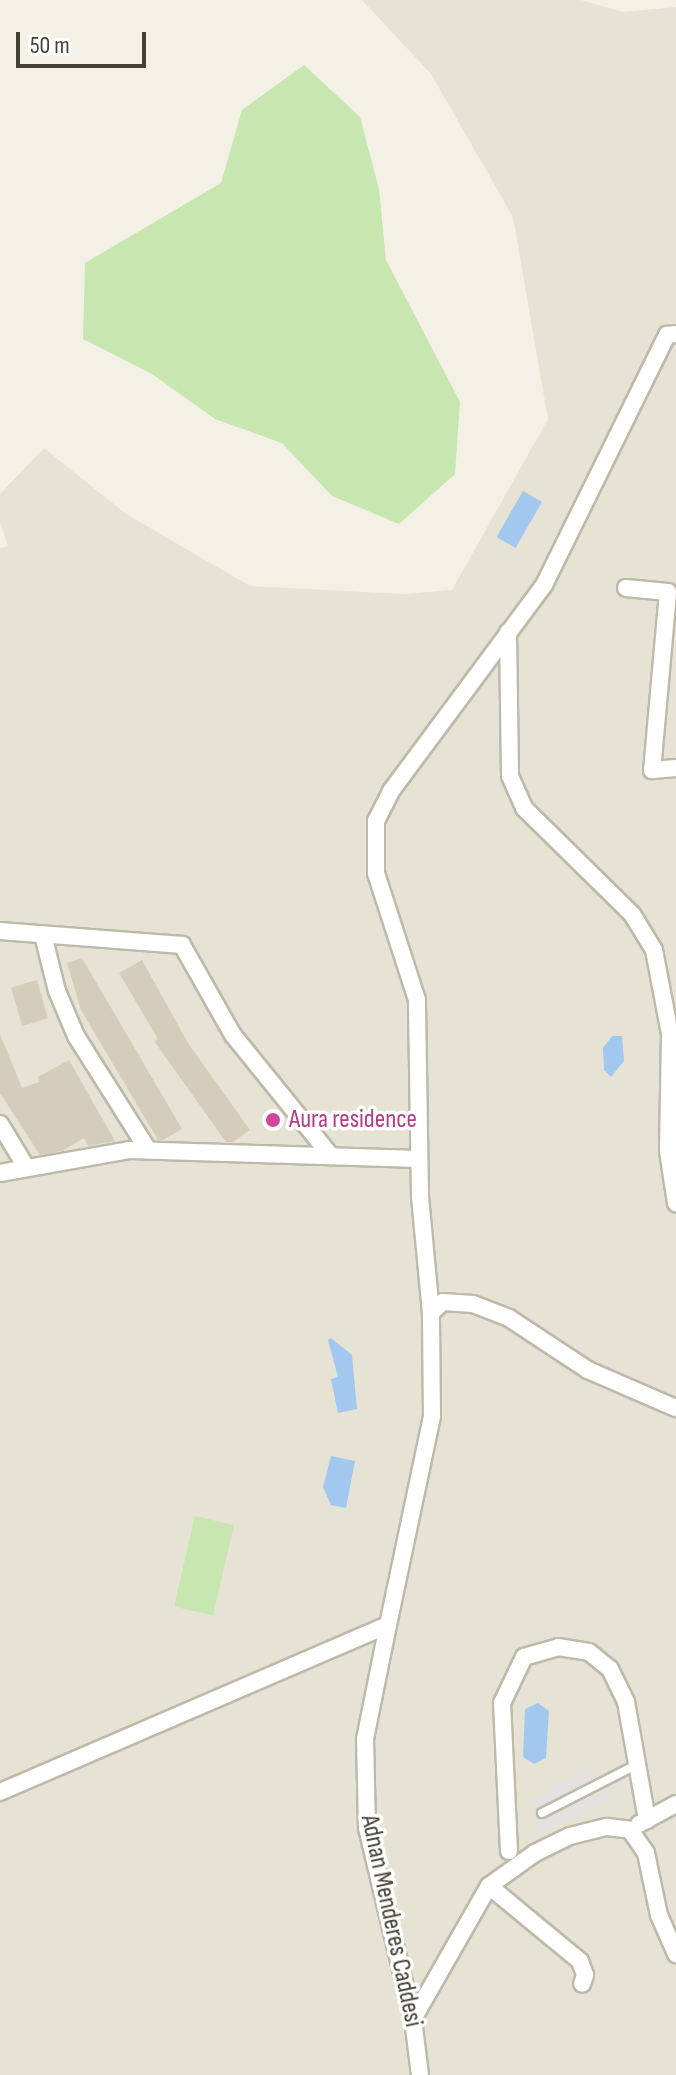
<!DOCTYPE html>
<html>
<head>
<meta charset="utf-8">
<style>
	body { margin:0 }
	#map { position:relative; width:676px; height:2075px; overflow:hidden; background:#f3f0e6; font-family:"Sofia Sans Condensed",sans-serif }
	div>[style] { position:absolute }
	.residential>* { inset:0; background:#e6e3d4 }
	.green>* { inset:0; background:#c8e6af; transform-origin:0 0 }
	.parking>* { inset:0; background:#e4e2de }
	.water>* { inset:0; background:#a3c8ef; transform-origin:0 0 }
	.building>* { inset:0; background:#d4cdbc; transform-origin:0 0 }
	.roads { filter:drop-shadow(2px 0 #beb9a9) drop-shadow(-2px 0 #beb9a9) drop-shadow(0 2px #beb9a9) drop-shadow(0 -2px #beb9a9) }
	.service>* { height:8px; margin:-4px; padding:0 4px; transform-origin:4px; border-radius:4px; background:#fff }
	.minor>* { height:16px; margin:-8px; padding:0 8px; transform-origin:8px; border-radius:8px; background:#fff }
	.dots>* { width:22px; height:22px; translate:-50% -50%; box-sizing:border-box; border:4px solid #fff; border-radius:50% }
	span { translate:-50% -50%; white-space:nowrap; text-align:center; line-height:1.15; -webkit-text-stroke:7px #fff; paint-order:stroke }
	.hotel-label { font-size:26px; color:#b23c85 }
	.left { translate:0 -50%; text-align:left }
	.street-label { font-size:26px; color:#454135 }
	.scale { position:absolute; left:16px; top:32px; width:130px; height:36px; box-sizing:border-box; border:4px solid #454135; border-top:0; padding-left:10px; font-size:24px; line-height:28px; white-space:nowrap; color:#454135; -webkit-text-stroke:6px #fff; paint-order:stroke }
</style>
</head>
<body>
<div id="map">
	<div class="residential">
		<i style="clip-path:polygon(362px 0,581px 0,623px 12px,676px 7px,676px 2075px,0 2075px,0 548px,8px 546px,0 522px,0 494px,44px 448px,126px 514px,250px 586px,404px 594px,452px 590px,548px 419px,513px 217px,431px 74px)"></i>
	</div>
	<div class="green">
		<i style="clip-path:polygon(304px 65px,360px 117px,379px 189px,386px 260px,460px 402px,455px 474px,399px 524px,332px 496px,282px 443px,215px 419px,152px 374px,83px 339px,85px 263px,221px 183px,242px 110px)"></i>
		<i style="left:195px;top:1516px;width:40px;height:93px;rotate:13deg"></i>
	</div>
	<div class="parking">
		<i style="clip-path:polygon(621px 1763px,628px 1782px,611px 1789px,615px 1798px,537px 1836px,531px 1799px,586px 1770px,594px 1777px)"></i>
	</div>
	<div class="water">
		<i style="left:523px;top:491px;width:22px;height:53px;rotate:30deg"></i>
		<i style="clip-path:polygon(612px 1036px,622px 1036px,624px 1061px,611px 1077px,604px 1070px,603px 1048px)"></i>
		<i style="clip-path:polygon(331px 1338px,352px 1355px,357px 1409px,338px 1413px,331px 1379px,338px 1377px,328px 1340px)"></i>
		<i style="clip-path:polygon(331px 1456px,355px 1461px,346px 1508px,331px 1505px,323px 1487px)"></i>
		<i style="clip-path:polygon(538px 1703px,549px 1711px,546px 1758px,534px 1764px,523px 1757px,525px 1709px)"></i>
	</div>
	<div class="building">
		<i style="clip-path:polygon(82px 958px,182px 1129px,163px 1140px,158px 1140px,81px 1010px,67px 963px)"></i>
		<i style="clip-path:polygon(142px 960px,188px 1043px,250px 1130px,233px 1142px,226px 1142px,154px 1041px,158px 1039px,119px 973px)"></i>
		<i style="left:37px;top:980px;width:40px;height:27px;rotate:74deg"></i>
		<i style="clip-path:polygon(0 1034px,22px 1088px,39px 1082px,38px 1077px,69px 1060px,115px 1141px,88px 1146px,84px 1138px,62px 1151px,40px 1155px,0 1093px)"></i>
	</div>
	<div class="roads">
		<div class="service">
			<i style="left:542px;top:1813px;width:106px;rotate:-27.1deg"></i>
		</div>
		<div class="minor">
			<i style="left:626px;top:588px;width:42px;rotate:5.4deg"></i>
			<i style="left:668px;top:592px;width:179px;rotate:95.1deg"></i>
			<i style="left:652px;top:770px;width:24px;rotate:-5deg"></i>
			<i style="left:508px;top:632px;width:144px;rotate:89.2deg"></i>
			<i style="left:510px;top:776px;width:35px;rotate:66deg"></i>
			<i style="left:524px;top:808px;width:151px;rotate:44.5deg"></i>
			<i style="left:632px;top:914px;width:42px;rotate:58.6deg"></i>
			<i style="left:654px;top:950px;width:86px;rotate:79.2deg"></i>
			<i style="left:670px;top:1034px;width:117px;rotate:91deg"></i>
			<i style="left:668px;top:1151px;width:53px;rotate:81.3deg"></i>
			<i style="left:0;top:931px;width:183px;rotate:4.4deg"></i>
			<i style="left:182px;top:945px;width:103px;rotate:60.5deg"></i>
			<i style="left:233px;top:1035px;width:156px;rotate:51deg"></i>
			<i style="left:43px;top:935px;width:58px;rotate:76deg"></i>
			<i style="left:57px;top:991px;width:49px;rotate:67.1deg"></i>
			<i style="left:76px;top:1036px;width:135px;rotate:57.7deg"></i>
			<i style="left:0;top:1124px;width:50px;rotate:58.8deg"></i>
			<i style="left:0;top:1173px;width:131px;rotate:-10.1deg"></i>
			<i style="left:129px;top:1150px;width:290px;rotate:1.8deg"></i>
			<i style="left:431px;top:1313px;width:16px;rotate:-43deg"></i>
			<i style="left:443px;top:1302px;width:30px;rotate:4deg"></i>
			<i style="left:473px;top:1304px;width:39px;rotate:21deg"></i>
			<i style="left:509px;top:1318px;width:95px;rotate:33.4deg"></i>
			<i style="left:588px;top:1370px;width:96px;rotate:23.4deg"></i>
			<i style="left:388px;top:1625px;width:116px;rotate:101.4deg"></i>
			<i style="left:365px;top:1739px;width:89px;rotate:88.7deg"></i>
			<i style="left:367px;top:1828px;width:196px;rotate:76.5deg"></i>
			<i style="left:413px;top:2019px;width:56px;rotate:82.9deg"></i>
			<i style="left:0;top:1792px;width:422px;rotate:-23.3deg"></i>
			<i style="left:388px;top:1625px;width:214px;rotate:-78.1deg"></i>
			<i style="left:432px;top:1416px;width:103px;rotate:-90.6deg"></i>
			<i style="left:431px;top:1313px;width:118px;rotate:-95.4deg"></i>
			<i style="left:420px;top:1196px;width:196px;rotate:-90.9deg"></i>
			<i style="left:417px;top:1000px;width:133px;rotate:-107.9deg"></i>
			<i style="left:376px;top:873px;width:52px;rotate:-90deg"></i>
			<i style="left:376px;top:821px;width:34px;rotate:-63deg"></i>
			<i style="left:391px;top:791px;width:257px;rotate:-53.4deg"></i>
			<i style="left:544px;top:585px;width:279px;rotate:-63.8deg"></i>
			<i style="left:667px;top:335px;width:9px;rotate:-6deg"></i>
			<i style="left:639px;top:1824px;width:42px;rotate:-28.4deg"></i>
			<i style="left:509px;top:1851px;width:148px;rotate:-92.7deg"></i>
			<i style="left:502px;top:1703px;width:51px;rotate:-64.4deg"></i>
			<i style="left:524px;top:1657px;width:35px;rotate:-16deg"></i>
			<i style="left:558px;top:1647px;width:31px;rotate:9deg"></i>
			<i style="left:589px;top:1652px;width:27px;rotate:39deg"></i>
			<i style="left:610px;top:1669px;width:37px;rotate:64deg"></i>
			<i style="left:626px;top:1702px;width:120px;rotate:79.9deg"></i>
			<i style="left:489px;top:1886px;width:118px;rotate:39.5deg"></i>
			<i style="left:580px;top:1961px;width:15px;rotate:70deg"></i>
			<i style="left:585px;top:1975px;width:9px;rotate:108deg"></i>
			<i style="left:413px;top:2019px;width:153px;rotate:-60.3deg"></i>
			<i style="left:489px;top:1886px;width:57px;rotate:-35.7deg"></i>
			<i style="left:535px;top:1853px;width:39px;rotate:-26deg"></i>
			<i style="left:570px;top:1836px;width:38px;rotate:-14deg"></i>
			<i style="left:607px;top:1827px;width:23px;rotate:7deg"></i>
			<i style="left:630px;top:1830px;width:28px;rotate:55deg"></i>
			<i style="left:646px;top:1853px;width:63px;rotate:78.2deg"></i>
			<i style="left:659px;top:1915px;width:43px;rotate:66.4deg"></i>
		</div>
	</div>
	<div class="dots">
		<i style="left:273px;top:1120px;background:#d1479c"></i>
	</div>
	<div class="hotel-label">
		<span class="left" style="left:289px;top:1120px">Aura residence</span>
	</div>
	<div class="street-label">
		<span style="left:391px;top:1921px;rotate:78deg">Adnan Menderes Caddesi</span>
	</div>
	<div class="scale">50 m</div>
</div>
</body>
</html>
